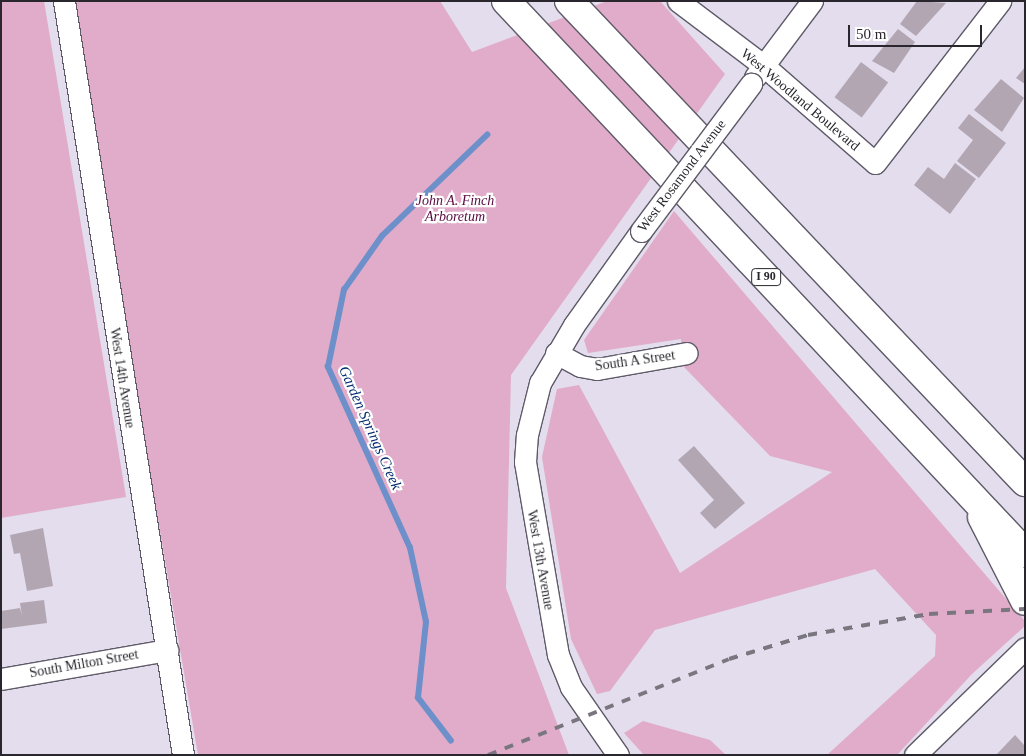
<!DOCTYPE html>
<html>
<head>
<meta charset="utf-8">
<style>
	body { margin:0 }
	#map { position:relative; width:1026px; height:756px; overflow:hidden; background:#e3dded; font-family:Georgia,serif }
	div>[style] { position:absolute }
	.green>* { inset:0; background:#e0acc9 }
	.stream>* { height:5.5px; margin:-2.75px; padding:0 2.75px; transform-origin:2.75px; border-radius:2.75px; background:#6d90ca }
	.building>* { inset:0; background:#b2a6b3; transform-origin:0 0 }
	.roads { filter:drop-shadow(1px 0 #5f5a68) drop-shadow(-1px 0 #5f5a68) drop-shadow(0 1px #5f5a68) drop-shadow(0 -1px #5f5a68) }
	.minor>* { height:21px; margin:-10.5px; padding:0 10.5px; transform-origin:10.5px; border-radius:10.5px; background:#fff }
	.highway>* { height:28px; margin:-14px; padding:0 14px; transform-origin:14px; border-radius:14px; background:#fff }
	.rail>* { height:4px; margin-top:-2px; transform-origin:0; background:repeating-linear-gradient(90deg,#7a7680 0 9px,transparent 0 18px) }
	.bridges { filter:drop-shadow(1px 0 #5f5a68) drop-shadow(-1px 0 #5f5a68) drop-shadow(0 1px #5f5a68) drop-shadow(0 -1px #5f5a68) }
	.minor-bridge>* { height:21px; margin:-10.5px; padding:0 10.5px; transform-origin:10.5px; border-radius:10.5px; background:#fff }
	span { translate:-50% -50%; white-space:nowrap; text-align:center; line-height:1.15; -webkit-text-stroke:4.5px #fff; paint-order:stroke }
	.shield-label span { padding:1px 4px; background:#fff; border:1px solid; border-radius:4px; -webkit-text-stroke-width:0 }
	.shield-label { font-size:12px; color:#29272d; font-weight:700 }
	.street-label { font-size:14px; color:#29272d }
	.park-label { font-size:14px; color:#5a0841; font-style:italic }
	.water-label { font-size:15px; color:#032b70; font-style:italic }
	.frame { position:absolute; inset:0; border:2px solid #29272d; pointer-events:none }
	.scale { position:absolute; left:848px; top:25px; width:134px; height:22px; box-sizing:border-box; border:2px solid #29272d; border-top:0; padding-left:6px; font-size:15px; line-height:18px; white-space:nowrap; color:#29272d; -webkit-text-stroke:4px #fff; paint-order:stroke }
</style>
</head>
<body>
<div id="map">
	<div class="green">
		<i style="clip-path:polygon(1px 1px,44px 1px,126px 497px,1px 518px)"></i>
		<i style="clip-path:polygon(70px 1px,440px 1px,472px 52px,607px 1px,660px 1px,725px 74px,511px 375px,506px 588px,569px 755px,198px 755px)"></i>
		<i style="clip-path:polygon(674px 211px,1025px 621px,1025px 626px,972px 674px,897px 755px,827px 755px,935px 656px,936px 635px,875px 569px,655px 630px,610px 691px,597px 694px,571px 639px,542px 457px,557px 389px,579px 385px,680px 573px,832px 472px,770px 456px,683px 366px,681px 339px,588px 353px,584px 340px)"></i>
		<i style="clip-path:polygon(643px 721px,710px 740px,726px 755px,644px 755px,624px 733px)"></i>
	</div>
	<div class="stream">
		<i style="left:451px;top:741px;width:54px;rotate:-127.5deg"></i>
		<i style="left:418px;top:698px;width:76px;rotate:-84deg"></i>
		<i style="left:426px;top:622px;width:76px;rotate:-102.2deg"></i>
		<i style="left:410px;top:548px;width:199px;rotate:-114.4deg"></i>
		<i style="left:328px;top:367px;width:79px;rotate:-78.3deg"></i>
		<i style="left:344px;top:290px;width:66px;rotate:-54.9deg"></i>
		<i style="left:382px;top:236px;width:146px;rotate:-43.9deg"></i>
	</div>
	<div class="building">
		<i style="clip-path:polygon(917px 1px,946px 3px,916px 36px,900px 24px)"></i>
		<i style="clip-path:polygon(898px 29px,915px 42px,894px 73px,872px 61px)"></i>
		<i style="left:861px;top:62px;width:34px;height:44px;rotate:37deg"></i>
		<i style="clip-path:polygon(1025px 67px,1025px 84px,1016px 78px)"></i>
		<i style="clip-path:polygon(1001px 79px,1024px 98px,1002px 132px,974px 110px)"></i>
		<i style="clip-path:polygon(969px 114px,1006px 143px,979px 178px,957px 161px,973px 140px,958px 128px)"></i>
		<i style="clip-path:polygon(955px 163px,976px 179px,950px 214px,914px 185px,928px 167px,944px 179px)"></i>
		<i style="clip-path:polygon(694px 446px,745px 503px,715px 529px,700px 513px,714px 500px,678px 460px)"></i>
		<i style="clip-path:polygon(43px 528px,53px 586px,27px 591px,20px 553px,14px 554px,10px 535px)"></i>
		<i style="clip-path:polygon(44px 600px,47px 623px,1px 629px,1px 611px,20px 608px,22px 616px,20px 603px)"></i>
		<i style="clip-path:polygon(1015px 735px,1025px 746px,1025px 755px,996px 755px)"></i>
	</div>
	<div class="roads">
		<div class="minor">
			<i style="left:64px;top:1px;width:763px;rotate:81.03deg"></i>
			<i style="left:678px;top:1px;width:108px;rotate:37.1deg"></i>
			<i style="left:764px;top:66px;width:147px;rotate:41.1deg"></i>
			<i style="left:875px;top:163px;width:205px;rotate:-52.3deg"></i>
			<i style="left:755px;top:77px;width:95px;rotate:-53.1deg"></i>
			<i style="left:556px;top:353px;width:27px;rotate:28deg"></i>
			<i style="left:580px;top:366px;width:17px;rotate:10deg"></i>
			<i style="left:597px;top:369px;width:91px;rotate:-10.1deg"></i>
			<i style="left:1px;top:679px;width:169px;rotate:-9.9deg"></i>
			<i style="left:618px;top:755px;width:83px;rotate:-124.7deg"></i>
			<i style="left:571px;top:687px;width:35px;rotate:-112deg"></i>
			<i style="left:558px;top:655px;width:196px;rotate:-99.7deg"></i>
			<i style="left:525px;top:462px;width:27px;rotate:-86deg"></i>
			<i style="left:527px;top:435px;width:54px;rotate:-76deg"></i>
			<i style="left:540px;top:383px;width:67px;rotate:-59.6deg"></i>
			<i style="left:574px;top:325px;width:115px;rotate:-54.5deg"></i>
			<i style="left:915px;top:755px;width:153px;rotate:-44.2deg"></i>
		</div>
		<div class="highway">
			<i style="left:506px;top:1px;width:758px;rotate:46.76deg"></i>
			<i style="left:569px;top:1px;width:663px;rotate:46.53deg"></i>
			<i style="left:982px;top:517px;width:94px;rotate:62.9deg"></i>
		</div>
	</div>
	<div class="rail">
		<i style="left:488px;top:755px;width:259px;rotate:-21.7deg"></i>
		<i style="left:729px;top:659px;width:83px;rotate:-16.9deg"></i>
		<i style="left:808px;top:635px;width:123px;rotate:-9.8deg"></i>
		<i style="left:929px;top:614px;width:96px;rotate:-3deg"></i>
	</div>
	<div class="bridges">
		<div class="minor-bridge">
			<i style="left:641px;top:231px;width:184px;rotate:-53.2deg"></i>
		</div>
	</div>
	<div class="shield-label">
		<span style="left:766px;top:277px">I 90</span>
	</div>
	<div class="street-label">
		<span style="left:800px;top:100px;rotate:40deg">West Woodland Boulevard</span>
		<span style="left:682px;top:176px;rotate:-53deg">West Rosamond Avenue</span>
		<span style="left:635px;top:361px;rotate:-8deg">South A Street</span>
		<span style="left:122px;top:378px;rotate:81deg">West 14th Avenue</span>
		<span style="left:540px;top:560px;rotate:80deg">West 13th Avenue</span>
		<span style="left:84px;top:664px;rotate:-10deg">South Milton Street</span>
	</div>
	<div class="park-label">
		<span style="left:455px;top:209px">John A. Finch<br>Arboretum</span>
	</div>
	<div class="water-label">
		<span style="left:370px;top:428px;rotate:66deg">Garden Springs Creek</span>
	</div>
	<div class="frame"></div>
	<div class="scale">50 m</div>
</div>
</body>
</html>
